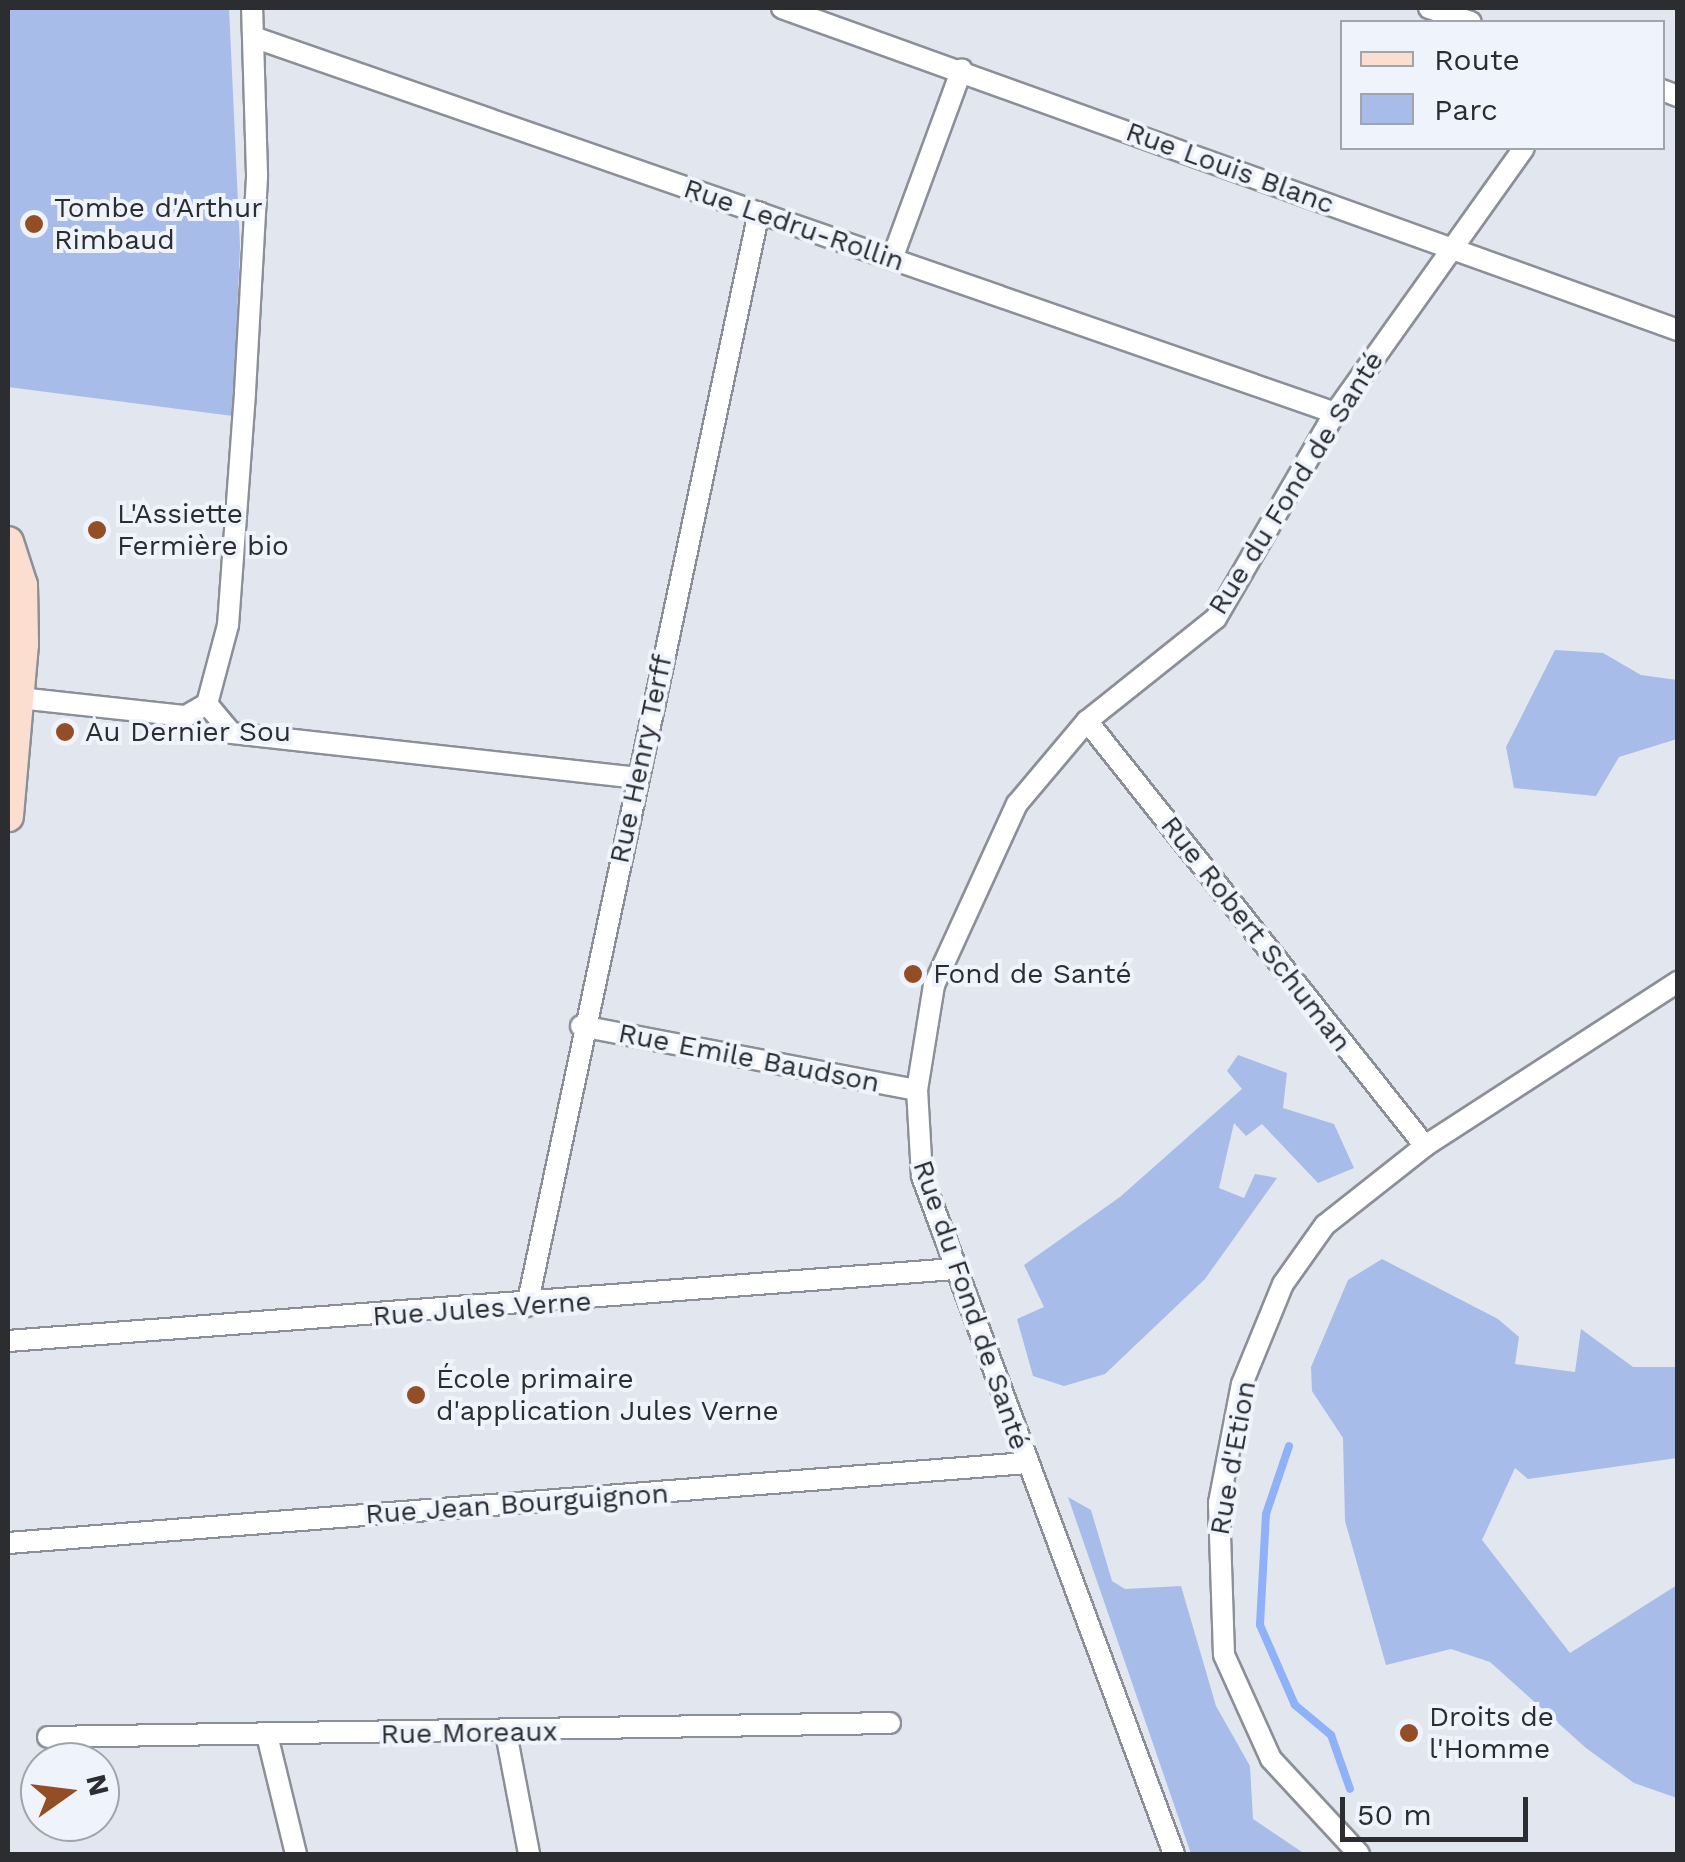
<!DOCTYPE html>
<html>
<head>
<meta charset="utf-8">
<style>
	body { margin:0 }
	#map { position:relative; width:1685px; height:1862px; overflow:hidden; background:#e2e6ef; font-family:"Work Sans",sans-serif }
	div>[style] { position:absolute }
	.green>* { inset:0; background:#a7bce8 }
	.stream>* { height:8px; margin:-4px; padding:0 4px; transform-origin:4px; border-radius:4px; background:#8fb1f8 }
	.roads { filter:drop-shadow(2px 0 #8b8f97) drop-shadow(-2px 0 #8b8f97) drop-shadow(0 2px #8b8f97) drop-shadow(0 -2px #8b8f97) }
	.street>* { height:20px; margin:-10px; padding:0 10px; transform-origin:10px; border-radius:10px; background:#fff }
	.primary>* { height:30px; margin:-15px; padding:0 15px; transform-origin:15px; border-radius:15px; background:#fbded0 }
	.dots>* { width:28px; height:28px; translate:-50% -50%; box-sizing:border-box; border:5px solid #eff3fc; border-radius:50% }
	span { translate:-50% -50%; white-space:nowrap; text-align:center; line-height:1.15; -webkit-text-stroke:8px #eff3fc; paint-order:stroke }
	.street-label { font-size:28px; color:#2b2d30 }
	.poi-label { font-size:28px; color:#2b2d30 }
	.left { translate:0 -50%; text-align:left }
	.frame { position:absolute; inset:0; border:10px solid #2b2d30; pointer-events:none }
	.legend { position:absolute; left:1340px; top:20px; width:325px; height:130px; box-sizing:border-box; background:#eff3fc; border:2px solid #a1a4aa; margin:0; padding:12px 18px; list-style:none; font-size:30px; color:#2b2d30 }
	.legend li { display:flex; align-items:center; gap:20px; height:50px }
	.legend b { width:50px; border:2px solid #a1a4aa }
	.north { position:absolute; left:20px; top:1742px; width:100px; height:100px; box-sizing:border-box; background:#eff3fc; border:2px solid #a1a4aa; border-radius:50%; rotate:76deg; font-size:28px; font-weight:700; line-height:40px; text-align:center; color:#2b2d30 }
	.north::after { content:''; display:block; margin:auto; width:35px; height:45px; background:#944e25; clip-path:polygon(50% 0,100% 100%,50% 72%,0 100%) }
	.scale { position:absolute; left:1340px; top:1797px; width:188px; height:45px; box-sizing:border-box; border:5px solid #2b2d30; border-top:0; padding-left:12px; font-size:30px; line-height:35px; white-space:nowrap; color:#2b2d30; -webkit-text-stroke:8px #eff3fc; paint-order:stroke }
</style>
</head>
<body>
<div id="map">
	<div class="green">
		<i style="clip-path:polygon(8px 8px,229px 8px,240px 246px,233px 416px,8px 387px)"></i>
		<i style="clip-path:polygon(1555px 650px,1603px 653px,1641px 675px,1677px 680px,1677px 739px,1619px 757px,1596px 796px,1514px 788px,1506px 747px)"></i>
		<i style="clip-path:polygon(1238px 1055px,1287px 1073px,1283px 1108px,1334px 1124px,1354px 1168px,1318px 1183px,1262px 1124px,1246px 1136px,1234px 1123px,1219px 1188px,1244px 1198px,1255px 1174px,1277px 1178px,1205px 1279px,1105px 1374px,1064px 1386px,1033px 1376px,1017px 1319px,1044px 1307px,1024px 1265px,1120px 1197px,1242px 1089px,1227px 1071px)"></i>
		<i style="clip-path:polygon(1382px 1259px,1498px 1319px,1519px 1337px,1515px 1364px,1575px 1372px,1581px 1329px,1633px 1367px,1677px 1367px,1677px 1458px,1528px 1479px,1515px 1468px,1482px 1540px,1570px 1653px,1677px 1585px,1677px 1798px,1634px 1783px,1586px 1748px,1490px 1662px,1451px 1649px,1386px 1665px,1345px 1521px,1343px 1438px,1312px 1391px,1311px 1367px,1348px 1280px)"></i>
		<i style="clip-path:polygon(1068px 1497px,1091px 1510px,1112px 1581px,1125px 1589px,1181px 1586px,1216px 1706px,1250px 1766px,1253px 1819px,1305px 1854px,1191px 1854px)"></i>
	</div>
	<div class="stream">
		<i style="left:1289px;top:1446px;width:72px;rotate:108.7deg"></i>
		<i style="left:1266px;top:1514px;width:111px;rotate:93.1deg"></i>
		<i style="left:1260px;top:1625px;width:87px;rotate:66.4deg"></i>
		<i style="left:1295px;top:1705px;width:47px;rotate:39.8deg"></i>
		<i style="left:1331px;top:1735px;width:57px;rotate:70.6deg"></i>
	</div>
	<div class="roads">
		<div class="street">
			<i style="left:782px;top:8px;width:952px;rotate:19.77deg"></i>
			<i style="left:1429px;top:8px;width:44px;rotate:18.4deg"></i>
			<i style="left:253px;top:37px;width:1145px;rotate:19.16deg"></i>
			<i style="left:1662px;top:90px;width:17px;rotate:21deg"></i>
			<i style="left:892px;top:259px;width:202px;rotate:-69.8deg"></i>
			<i style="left:19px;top:698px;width:168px;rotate:6.2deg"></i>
			<i style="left:186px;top:716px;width:24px;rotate:-30deg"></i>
			<i style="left:207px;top:704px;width:82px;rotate:-75.1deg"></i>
			<i style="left:228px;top:625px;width:234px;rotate:-85.8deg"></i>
			<i style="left:245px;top:392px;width:218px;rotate:-86.8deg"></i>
			<i style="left:257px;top:174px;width:166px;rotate:-91.7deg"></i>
			<i style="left:207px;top:704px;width:38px;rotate:50deg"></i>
			<i style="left:231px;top:733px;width:409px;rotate:6.3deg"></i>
			<i style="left:1087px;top:721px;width:543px;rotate:51.5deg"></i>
			<i style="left:581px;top:1026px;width:342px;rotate:10.8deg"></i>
			<i style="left:527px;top:1306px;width:1118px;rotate:-78.03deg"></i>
			<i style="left:8px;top:1341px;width:950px;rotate:-4.35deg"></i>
			<i style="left:8px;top:1543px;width:1021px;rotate:-4.49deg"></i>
			<i style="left:506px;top:1733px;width:123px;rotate:79.2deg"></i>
			<i style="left:267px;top:1735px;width:122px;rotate:76.3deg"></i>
			<i style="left:48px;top:1737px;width:842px;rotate:-0.95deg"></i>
			<i style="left:1174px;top:1854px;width:723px;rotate:-110.39deg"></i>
			<i style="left:922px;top:1176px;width:86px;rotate:-93.3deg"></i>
			<i style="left:917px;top:1090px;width:106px;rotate:-80.8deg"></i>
			<i style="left:934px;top:985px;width:199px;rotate:-65.4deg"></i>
			<i style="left:1017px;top:804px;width:109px;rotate:-49.9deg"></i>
			<i style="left:1087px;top:721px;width:165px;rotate:-38.6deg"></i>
			<i style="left:1216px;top:618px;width:237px;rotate:-59.9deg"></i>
			<i style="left:1335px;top:413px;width:325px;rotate:-54.5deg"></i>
			<i style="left:1359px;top:1854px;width:129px;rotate:-132.8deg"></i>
			<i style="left:1271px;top:1759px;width:114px;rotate:-114.3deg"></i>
			<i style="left:1224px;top:1655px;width:152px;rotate:-91.9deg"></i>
			<i style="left:1219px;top:1503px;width:121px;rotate:-79.1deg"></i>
			<i style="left:1242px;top:1384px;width:108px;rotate:-67.7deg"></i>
			<i style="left:1283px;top:1284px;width:72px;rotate:-54.6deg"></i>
			<i style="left:1325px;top:1225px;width:127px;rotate:-38.3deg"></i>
			<i style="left:1425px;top:1146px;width:302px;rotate:-33deg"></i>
		</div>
		<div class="primary">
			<i style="left:8px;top:542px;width:45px;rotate:72deg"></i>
			<i style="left:22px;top:585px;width:59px;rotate:89deg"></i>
			<i style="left:23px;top:644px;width:173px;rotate:95deg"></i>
		</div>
	</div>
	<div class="dots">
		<i style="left:34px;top:224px;background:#944e25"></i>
		<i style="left:97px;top:530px;background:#944e25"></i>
		<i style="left:65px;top:732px;background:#944e25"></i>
		<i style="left:913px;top:974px;background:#944e25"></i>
		<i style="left:416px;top:1395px;background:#944e25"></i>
		<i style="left:1409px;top:1733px;background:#944e25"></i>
	</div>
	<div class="street-label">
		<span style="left:1230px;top:168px;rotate:20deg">Rue Louis Blanc</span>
		<span style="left:794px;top:225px;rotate:19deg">Rue Ledru-Rollin</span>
		<span style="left:1296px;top:483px;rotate:-58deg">Rue du Fond de Santé</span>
		<span style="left:641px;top:759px;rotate:-78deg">Rue Henry Terff</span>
		<span style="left:1256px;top:934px;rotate:52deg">Rue Robert Schuman</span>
		<span style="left:749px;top:1058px;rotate:11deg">Rue Emile Baudson</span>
		<span style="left:971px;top:1305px;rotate:71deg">Rue du Fond de Santé</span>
		<span style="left:482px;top:1309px;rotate:-4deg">Rue Jules Verne</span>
		<span style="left:1233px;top:1458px;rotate:-80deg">Rue d'Etion</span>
		<span style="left:517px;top:1504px;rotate:-4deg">Rue Jean Bourguignon</span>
		<span style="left:469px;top:1733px;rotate:-1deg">Rue Moreaux</span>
	</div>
	<div class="poi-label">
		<span class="left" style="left:54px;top:224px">Tombe d'Arthur<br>Rimbaud</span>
		<span class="left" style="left:117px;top:530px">L'Assiette<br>Fermière bio</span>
		<span class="left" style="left:85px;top:732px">Au Dernier Sou</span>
		<span class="left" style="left:933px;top:974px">Fond de Santé</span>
		<span class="left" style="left:436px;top:1395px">École primaire<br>d'application Jules Verne</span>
		<span class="left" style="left:1429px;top:1733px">Droits de<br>l'Homme</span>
	</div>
	<div class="frame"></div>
	<ul class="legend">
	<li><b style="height:12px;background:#fbded0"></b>Route</li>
	<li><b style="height:28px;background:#a7bce8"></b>Parc</li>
	</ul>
	<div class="north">N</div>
	<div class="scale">50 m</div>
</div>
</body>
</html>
